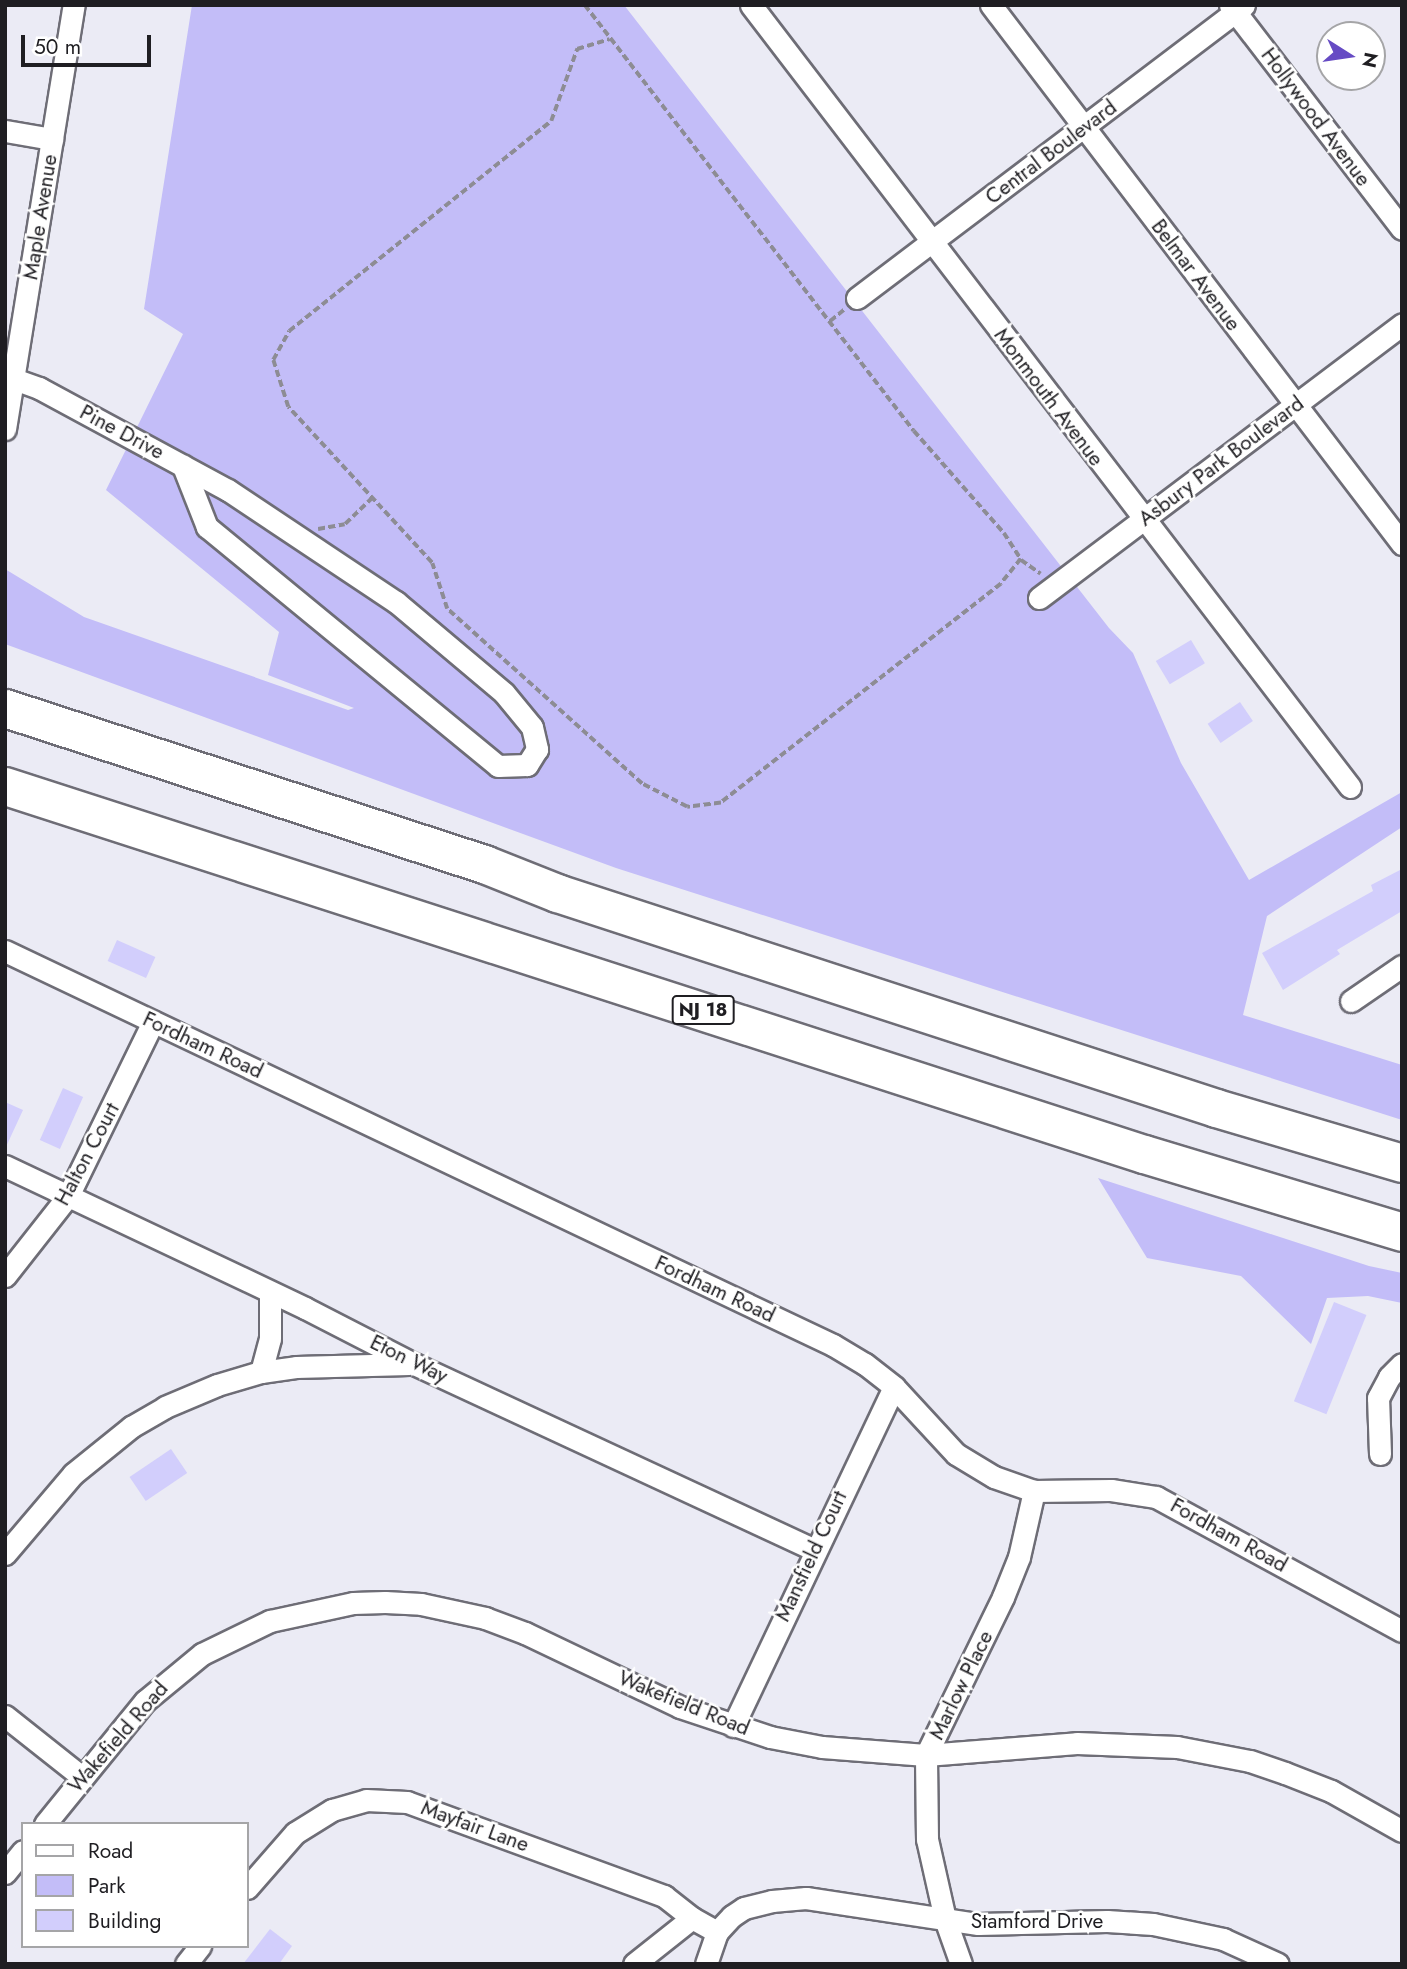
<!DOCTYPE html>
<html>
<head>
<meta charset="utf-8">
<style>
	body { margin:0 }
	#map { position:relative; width:1407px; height:1969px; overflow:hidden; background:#ebebf5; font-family:Jost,sans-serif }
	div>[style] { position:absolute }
	.green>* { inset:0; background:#c3bdf8 }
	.building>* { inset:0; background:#d2cefc; transform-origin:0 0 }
	.path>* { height:3.5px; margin-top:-1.75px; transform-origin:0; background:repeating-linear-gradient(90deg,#8d8c94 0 7px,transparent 0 10.5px) }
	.roads { filter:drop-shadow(2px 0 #6e6d76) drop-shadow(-2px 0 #6e6d76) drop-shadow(0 2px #6e6d76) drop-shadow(0 -2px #6e6d76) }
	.minor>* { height:21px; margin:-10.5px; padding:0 10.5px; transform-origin:10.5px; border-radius:10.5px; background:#fff }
	.motorway>* { height:37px; margin:-18.5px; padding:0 18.5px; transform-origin:18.5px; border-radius:18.5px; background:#fff }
	span { translate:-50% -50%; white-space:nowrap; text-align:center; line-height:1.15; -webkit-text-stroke:5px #fff; paint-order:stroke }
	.shield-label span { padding:2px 5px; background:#fff; border:2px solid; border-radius:5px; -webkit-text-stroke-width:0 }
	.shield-label { font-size:19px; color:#1f1e22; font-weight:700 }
	.street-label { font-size:21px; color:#1f1e22 }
	.frame { position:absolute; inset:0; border:7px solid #1f1e22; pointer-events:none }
	.legend { position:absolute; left:21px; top:1822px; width:228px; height:126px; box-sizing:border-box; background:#fff; border:2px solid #a5a5a7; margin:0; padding:9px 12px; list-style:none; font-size:21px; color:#1f1e22 }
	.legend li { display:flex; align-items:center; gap:14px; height:35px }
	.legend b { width:35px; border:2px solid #a5a5a7 }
	.north { position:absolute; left:1316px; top:21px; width:70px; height:70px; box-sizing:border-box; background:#fff; border:2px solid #a5a5a7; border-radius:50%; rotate:102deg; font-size:19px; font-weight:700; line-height:28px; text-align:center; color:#1f1e22 }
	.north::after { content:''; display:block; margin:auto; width:24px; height:32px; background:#664bc4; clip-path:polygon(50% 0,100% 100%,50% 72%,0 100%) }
	.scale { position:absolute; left:21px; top:35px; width:130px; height:32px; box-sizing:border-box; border:4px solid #1f1e22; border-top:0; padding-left:9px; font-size:21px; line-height:24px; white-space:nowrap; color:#1f1e22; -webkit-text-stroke:5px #fff; paint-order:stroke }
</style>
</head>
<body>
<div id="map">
	<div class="green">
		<i style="clip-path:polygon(192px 5px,624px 5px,1109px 628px,1133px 653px,1181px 763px,1249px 880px,1402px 792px,1402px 827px,1267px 916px,1243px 1015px,1402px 1065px,1402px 1120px,616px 868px,5px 644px,5px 569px,84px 617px,348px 710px,354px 708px,268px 675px,279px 632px,106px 490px,183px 334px,144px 309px)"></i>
		<i style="clip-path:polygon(1098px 1178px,1369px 1266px,1402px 1273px,1402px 1303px,1368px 1296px,1327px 1298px,1311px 1344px,1241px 1276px,1147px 1258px)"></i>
	</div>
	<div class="building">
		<i style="left:1191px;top:640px;width:27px;height:41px;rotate:59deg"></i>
		<i style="left:1240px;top:702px;width:23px;height:39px;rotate:56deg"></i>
		<i style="clip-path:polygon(1402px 869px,1402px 911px,1337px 950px,1340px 954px,1283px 990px,1262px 953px,1373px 891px,1371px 885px)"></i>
		<i style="left:117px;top:940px;width:42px;height:23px;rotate:24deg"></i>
		<i style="left:63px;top:1088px;width:22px;height:57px;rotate:24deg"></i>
		<i style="clip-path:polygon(5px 1102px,23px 1110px,5px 1149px)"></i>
		<i style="left:1334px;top:1302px;width:35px;height:107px;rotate:22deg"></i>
		<i style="left:171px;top:1449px;width:29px;height:50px;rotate:56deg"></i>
		<i style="clip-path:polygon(270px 1929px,292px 1946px,279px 1964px,243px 1964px)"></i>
	</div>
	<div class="path">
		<i style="left:585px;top:5px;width:538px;rotate:52.32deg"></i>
		<i style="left:914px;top:431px;width:136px;rotate:48.6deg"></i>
		<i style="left:1004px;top:533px;width:31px;rotate:57deg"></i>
		<i style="left:1021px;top:559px;width:32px;rotate:129deg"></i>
		<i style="left:1001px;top:584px;width:355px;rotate:142deg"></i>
		<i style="left:721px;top:803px;width:34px;rotate:173deg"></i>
		<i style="left:687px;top:807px;width:51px;rotate:-152.9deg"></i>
		<i style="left:642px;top:784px;width:262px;rotate:-138.1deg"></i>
		<i style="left:447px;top:609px;width:48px;rotate:-108.1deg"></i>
		<i style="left:432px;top:563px;width:212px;rotate:-132.7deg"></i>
		<i style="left:288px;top:407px;width:49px;rotate:-107.7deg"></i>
		<i style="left:273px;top:360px;width:33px;rotate:-61deg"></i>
		<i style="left:289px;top:331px;width:336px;rotate:-38.7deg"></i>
		<i style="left:551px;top:121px;width:77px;rotate:-70.1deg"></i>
		<i style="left:577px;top:49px;width:34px;rotate:-17deg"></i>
		<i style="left:830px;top:321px;width:19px;rotate:-39deg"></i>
		<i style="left:318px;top:529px;width:27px;rotate:-10deg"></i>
		<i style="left:345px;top:524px;width:37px;rotate:-44deg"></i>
		<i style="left:1021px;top:560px;width:24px;rotate:35deg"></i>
	</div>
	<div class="roads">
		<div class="minor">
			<i style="left:751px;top:5px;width:985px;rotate:52.55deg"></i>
			<i style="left:991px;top:5px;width:678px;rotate:52.67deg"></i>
			<i style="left:1230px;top:5px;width:282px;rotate:52.5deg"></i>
			<i style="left:5px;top:131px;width:48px;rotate:9.7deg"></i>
			<i style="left:857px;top:298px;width:485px;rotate:-37.1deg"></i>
			<i style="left:14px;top:379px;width:27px;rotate:20deg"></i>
			<i style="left:39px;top:388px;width:215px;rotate:28.4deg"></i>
			<i style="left:228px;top:490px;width:202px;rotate:33.7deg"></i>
			<i style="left:396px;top:602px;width:141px;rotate:40.1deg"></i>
			<i style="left:504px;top:693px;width:44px;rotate:50.5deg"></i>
			<i style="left:532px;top:727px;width:23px;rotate:77deg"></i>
			<i style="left:537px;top:749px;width:19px;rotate:122deg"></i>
			<i style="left:527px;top:765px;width:29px;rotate:178deg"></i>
			<i style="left:498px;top:766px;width:377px;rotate:-140.6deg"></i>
			<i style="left:207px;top:527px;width:66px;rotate:-111.5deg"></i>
			<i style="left:5px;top:429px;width:430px;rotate:-80.8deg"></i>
			<i style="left:1039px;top:598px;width:455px;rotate:-37deg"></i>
			<i style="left:5px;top:951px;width:917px;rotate:25.45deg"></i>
			<i style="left:833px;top:1345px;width:37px;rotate:31deg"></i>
			<i style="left:865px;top:1364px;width:37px;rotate:38deg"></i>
			<i style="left:894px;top:1387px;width:91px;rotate:47.2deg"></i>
			<i style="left:956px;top:1454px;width:44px;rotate:31.2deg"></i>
			<i style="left:994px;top:1477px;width:42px;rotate:19.3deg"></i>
			<i style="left:1034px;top:1491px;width:77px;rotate:-0.7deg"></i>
			<i style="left:1111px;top:1490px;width:46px;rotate:8.8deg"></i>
			<i style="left:1156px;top:1497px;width:280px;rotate:28.6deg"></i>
			<i style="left:1351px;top:1001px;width:62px;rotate:-34.5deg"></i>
			<i style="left:5px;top:1166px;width:332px;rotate:25.3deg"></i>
			<i style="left:305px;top:1308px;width:123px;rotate:27.2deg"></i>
			<i style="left:414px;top:1364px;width:441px;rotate:24.9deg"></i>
			<i style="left:5px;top:1276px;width:102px;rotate:-51.8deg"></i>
			<i style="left:68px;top:1196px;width:194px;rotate:-64deg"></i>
			<i style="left:261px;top:1372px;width:35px;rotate:-75deg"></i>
			<i style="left:270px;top:1338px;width:46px;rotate:-90deg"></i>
			<i style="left:1380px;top:1454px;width:56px;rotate:-92deg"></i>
			<i style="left:1378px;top:1398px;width:24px;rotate:-62deg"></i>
			<i style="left:1389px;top:1377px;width:18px;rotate:-45deg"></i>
			<i style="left:5px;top:1554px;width:105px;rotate:-49.6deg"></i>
			<i style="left:73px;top:1474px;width:75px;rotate:-39deg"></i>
			<i style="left:131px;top:1427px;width:39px;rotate:-30deg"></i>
			<i style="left:165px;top:1407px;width:56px;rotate:-22.9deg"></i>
			<i style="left:217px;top:1385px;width:46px;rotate:-16.5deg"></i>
			<i style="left:261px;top:1372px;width:35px;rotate:-8deg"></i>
			<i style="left:296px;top:1367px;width:113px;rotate:-1.5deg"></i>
			<i style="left:5px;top:1716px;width:98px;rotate:38.4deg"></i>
			<i style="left:733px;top:1726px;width:375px;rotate:-64.6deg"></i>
			<i style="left:45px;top:1824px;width:159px;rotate:-50.9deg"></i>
			<i style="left:145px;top:1701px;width:74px;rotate:-39.5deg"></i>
			<i style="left:202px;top:1654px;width:76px;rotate:-25.9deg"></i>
			<i style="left:270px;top:1621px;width:85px;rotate:-12.2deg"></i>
			<i style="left:353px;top:1603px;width:32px;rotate:-2deg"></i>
			<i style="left:385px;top:1602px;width:36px;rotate:3deg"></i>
			<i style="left:421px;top:1604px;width:66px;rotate:12.3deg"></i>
			<i style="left:485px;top:1618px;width:43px;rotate:20.6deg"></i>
			<i style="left:525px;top:1633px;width:172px;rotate:25.5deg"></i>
			<i style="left:680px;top:1707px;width:95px;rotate:18.4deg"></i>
			<i style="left:770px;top:1737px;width:53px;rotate:10.9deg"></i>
			<i style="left:822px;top:1747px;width:104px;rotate:4.4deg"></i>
			<i style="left:926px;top:1755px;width:151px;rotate:-4.5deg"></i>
			<i style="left:1077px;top:1743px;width:100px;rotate:2.3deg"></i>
			<i style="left:1177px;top:1747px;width:74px;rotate:10.9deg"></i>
			<i style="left:1250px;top:1761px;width:37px;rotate:19deg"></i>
			<i style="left:1285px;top:1773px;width:49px;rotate:21.4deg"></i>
			<i style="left:1331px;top:1791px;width:81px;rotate:29.4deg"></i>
			<i style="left:5px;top:1873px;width:28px;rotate:-51deg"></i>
			<i style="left:247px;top:1888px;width:73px;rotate:-48.9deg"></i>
			<i style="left:295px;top:1833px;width:44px;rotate:-31.9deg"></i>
			<i style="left:332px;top:1810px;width:35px;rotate:-16deg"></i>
			<i style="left:366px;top:1800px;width:41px;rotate:2.8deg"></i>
			<i style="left:407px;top:1802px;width:274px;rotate:20.1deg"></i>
			<i style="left:664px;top:1896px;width:36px;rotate:38deg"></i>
			<i style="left:692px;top:1918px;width:29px;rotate:29deg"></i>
			<i style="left:186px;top:1964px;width:23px;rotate:-52deg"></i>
			<i style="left:634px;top:1964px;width:74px;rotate:-38.4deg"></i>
			<i style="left:706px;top:1964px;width:34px;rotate:-71deg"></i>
			<i style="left:717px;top:1932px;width:22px;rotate:-47deg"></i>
			<i style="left:732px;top:1916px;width:14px;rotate:-34deg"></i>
			<i style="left:744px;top:1908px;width:29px;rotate:-14deg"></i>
			<i style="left:772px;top:1901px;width:34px;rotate:-5deg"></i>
			<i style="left:806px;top:1898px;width:174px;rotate:8.6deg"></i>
			<i style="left:978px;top:1924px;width:129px;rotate:-1.3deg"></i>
			<i style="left:1107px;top:1921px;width:46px;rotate:3.7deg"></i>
			<i style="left:1153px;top:1924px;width:72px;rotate:12.1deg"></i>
			<i style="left:1223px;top:1939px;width:60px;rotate:24.4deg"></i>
			<i style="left:961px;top:1964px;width:48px;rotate:-109.6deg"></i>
			<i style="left:945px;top:1919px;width:82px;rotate:-102.7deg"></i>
			<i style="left:927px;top:1839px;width:84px;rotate:-90.7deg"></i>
			<i style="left:926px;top:1755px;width:176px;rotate:-64deg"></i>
			<i style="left:1003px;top:1597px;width:43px;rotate:-68.2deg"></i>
			<i style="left:1019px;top:1557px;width:68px;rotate:-77.2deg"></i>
		</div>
		<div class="motorway">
			<i style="left:5px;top:708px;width:504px;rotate:18.04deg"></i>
			<i style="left:484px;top:864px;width:79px;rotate:21.7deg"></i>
			<i style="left:557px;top:893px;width:693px;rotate:18.07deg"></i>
			<i style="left:1216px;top:1108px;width:194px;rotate:16.5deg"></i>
			<i style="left:5px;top:786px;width:1197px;rotate:17.91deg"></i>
			<i style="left:1144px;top:1154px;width:270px;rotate:16.8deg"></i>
		</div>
	</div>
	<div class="shield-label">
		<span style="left:703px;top:1010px">NJ 18</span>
	</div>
	<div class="street-label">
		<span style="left:1316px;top:117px;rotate:53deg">Hollywood Avenue</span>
		<span style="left:1051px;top:152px;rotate:-37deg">Central Boulevard</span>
		<span style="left:40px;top:217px;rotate:-81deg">Maple Avenue</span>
		<span style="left:1196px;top:275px;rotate:53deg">Belmar Avenue</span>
		<span style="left:1049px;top:397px;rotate:53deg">Monmouth Avenue</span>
		<span style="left:122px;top:432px;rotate:28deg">Pine Drive</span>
		<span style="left:1221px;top:461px;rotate:-37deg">Asbury Park Boulevard</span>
		<span style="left:203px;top:1045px;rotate:25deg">Fordham Road</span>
		<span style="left:87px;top:1154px;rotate:-62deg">Halton Court</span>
		<span style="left:715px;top:1289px;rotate:25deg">Fordham Road</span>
		<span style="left:409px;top:1359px;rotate:26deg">Eton Way</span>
		<span style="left:1229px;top:1535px;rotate:29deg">Fordham Road</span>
		<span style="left:811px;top:1556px;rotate:-65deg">Mansfield Court</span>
		<span style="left:961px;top:1685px;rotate:-64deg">Marlow Place</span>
		<span style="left:684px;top:1703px;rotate:22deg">Wakefield Road</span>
		<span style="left:118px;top:1737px;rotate:-49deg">Wakefield Road</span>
		<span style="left:475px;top:1826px;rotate:20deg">Mayfair Lane</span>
		<span style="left:1037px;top:1921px">Stamford Drive</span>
	</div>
	<div class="frame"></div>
	<ul class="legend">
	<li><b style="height:9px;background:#fff"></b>Road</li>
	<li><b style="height:19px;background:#c3bdf8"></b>Park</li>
	<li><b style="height:19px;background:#d2cefc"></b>Building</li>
	</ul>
	<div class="north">N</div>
	<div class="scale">50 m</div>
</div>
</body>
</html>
